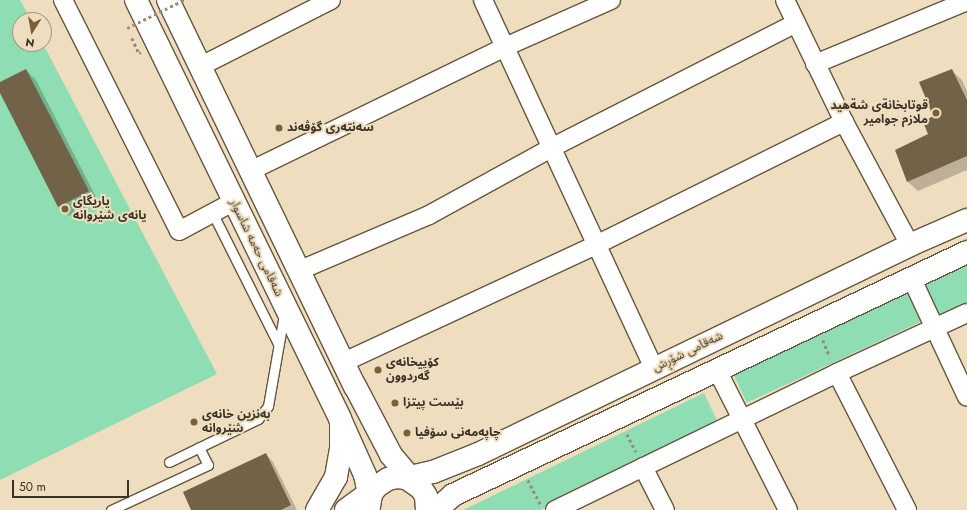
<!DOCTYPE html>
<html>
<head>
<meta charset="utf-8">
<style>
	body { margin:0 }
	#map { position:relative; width:967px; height:510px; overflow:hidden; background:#eeddbf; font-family:Jost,"Noto Sans Arabic",sans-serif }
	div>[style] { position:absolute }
	.green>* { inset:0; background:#8fdeb3; transform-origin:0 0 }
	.shadow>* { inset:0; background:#0003 }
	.building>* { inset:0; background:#726348 }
	.path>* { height:2.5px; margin-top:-1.25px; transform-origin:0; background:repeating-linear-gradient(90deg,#998c77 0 3px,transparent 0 6px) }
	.roads { filter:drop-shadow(1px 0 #65563c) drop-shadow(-1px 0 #65563c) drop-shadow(0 1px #65563c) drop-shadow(0 -1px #65563c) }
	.lane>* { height:9px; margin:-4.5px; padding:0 4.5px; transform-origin:4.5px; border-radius:4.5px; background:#fff }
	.street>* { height:18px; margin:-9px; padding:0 9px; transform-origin:9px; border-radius:9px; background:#fff }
	.secondary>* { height:22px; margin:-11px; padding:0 11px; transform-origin:11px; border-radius:11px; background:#fff }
	.primary>* { height:22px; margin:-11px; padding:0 11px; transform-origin:11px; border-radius:11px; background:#fff }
	.path-bridge>* { height:2.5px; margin-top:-1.25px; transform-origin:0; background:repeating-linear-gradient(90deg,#998c77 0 3px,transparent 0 6px) }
	.dots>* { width:11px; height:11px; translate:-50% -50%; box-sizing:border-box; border:2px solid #eeddbf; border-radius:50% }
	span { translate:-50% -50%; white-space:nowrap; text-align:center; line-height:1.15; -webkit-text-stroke:4px #eeddbf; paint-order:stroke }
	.poi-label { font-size:12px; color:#393226; font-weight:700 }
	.right { translate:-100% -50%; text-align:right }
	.left { translate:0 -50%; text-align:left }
	.street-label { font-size:12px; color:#393226 }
	.north { position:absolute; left:12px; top:12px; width:40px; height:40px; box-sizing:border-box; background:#eeddbf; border:1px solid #a69982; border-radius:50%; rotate:191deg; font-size:11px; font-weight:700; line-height:16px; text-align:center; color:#393226 }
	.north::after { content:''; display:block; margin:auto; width:14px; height:18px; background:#7c5f32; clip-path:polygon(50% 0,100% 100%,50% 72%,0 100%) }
	.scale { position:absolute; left:12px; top:480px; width:117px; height:18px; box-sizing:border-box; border:2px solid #393226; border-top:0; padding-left:5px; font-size:12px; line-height:14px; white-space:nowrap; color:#393226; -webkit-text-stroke:3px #eeddbf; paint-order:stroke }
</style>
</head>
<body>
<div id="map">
	<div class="green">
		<i style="clip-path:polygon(0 0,20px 0,31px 20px,20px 20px,20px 44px,43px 44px,217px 374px,0 480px)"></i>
		<i style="clip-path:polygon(967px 266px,967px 302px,939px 315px,924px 285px)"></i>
		<i style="left:906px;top:290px;width:35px;height:192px;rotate:65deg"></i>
		<i style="clip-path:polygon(704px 393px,718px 423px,540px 510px,463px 510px)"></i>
	</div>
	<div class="shadow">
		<i style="clip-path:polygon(26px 70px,36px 80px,98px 201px,69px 216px,59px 206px,0 91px,0 83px)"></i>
		<i style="clip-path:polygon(952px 71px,962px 80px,967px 91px,967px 170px,918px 191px,908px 182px,896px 150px,929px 134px)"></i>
		<i style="clip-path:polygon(266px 454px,273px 462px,297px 510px,192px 510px)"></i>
	</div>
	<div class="building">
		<i style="clip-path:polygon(26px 69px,89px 191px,58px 207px,0 93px,0 82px)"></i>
		<i style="clip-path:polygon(952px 69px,967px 100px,967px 156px,907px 182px,895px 150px,928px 134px,923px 122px,933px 116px,919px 82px)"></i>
		<i style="clip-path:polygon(266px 453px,291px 505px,281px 510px,191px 510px,183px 492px)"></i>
	</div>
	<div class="path">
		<i style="left:132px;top:38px;width:17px;rotate:65deg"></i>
		<i style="left:139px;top:53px;width:2px;rotate:-27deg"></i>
		<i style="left:823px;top:340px;width:18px;rotate:68deg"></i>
		<i style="left:627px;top:434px;width:20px;rotate:63deg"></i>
		<i style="left:528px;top:480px;width:27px;rotate:63deg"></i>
	</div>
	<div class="roads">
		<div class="lane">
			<i style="left:212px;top:212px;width:148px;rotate:63.4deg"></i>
			<i style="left:169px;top:462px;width:99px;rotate:-25.8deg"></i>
			<i style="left:258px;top:419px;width:16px;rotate:-52deg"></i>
			<i style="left:268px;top:406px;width:93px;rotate:-80.1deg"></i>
			<i style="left:111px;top:510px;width:107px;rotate:-24.9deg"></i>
			<i style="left:208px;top:465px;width:20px;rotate:-117deg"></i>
		</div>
		<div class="street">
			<i style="left:63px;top:0;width:258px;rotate:63.3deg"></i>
			<i style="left:179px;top:231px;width:61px;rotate:-28.2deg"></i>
			<i style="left:483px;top:0;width:406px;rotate:65.1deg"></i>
			<i style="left:785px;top:0;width:136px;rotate:64.2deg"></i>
			<i style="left:844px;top:122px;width:140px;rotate:61.8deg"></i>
			<i style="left:815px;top:64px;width:165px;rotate:-22.5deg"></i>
			<i style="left:199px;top:67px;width:148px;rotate:-26.9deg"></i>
			<i style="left:250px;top:171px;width:284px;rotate:-25.9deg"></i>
			<i style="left:505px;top:47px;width:116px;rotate:-23.9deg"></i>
			<i style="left:298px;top:271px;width:142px;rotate:-23.1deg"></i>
			<i style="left:429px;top:215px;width:141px;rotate:-28.7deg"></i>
			<i style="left:553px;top:147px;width:273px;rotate:-27deg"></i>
			<i style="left:911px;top:277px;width:132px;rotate:65deg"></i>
			<i style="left:344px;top:362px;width:280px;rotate:-24.9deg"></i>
			<i style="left:598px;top:244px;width:275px;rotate:-26.4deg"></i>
			<i style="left:717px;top:370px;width:157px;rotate:63.1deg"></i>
			<i style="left:837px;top:373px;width:154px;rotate:62.9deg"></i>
			<i style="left:643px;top:467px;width:48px;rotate:62.9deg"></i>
			<i style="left:555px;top:510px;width:314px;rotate:-25.9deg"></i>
			<i style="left:837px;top:373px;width:143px;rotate:-24.8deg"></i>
		</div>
		<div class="secondary">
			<i style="left:406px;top:478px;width:28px;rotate:-13deg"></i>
			<i style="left:433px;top:472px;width:48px;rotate:-21.8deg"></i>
			<i style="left:478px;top:454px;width:480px;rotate:-25.8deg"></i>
			<i style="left:910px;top:245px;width:62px;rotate:-23.7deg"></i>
			<i style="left:346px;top:510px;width:34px;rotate:-36deg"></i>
			<i style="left:436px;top:510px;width:23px;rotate:-41deg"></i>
			<i style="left:453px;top:495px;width:569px;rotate:-25.3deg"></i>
		</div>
		<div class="primary">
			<i style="left:136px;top:0;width:466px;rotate:64deg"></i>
			<i style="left:340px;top:419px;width:61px;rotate:65.9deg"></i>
			<i style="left:365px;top:475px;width:24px;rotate:78deg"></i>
			<i style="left:168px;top:0;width:429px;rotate:64.2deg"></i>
			<i style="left:355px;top:386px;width:78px;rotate:62.4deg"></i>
			<i style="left:391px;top:455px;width:35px;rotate:50deg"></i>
			<i style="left:369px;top:507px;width:13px;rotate:-81deg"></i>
			<i style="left:371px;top:494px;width:9px;rotate:-54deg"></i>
			<i style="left:376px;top:487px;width:14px;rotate:-34deg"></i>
			<i style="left:388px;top:479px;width:9px;rotate:-13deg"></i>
			<i style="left:397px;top:477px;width:9px;rotate:6deg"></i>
			<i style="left:406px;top:478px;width:18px;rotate:34deg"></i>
			<i style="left:421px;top:488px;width:9px;rotate:58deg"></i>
			<i style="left:426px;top:496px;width:14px;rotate:86deg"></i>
			<i style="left:317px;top:510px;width:38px;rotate:-60deg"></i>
			<i style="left:336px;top:477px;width:29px;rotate:-80deg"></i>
			<i style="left:341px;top:448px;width:22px;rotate:-90deg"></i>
		</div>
	</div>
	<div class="path-bridge">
		<i style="left:127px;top:28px;width:64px;rotate:-26.2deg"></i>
	</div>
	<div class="dots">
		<i style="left:936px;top:113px;background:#7c5f32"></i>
		<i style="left:279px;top:128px;background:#7c5f32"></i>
		<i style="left:65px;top:209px;background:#7c5f32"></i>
		<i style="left:378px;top:370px;background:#7c5f32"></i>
		<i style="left:395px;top:403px;background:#7c5f32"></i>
		<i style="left:194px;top:422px;background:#7c5f32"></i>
		<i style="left:407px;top:433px;background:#7c5f32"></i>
	</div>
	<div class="poi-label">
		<span class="right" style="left:928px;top:113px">قوتابخانةى شةهيد<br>ملازم جوامير</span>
		<span class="left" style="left:287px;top:128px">سەنتەری گۆڤەند</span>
		<span class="left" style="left:73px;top:209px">یاریگای<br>یانەی شێروانە</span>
		<span class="left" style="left:386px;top:370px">کۆپیخانەی<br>گەردوون</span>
		<span class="left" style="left:403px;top:403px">بێست پیتزا</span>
		<span class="left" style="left:202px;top:422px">بەنزین خانەی<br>شێروانە</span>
		<span class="left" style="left:415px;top:433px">چاپەمەنی سۆفیا</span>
	</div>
	<div class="street-label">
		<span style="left:256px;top:248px;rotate:64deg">شەقامی حەمە شاسوار</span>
		<span style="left:688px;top:352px;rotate:-26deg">شەقامی شۆڕش</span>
	</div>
	<div class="north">N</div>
	<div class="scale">50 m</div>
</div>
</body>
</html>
